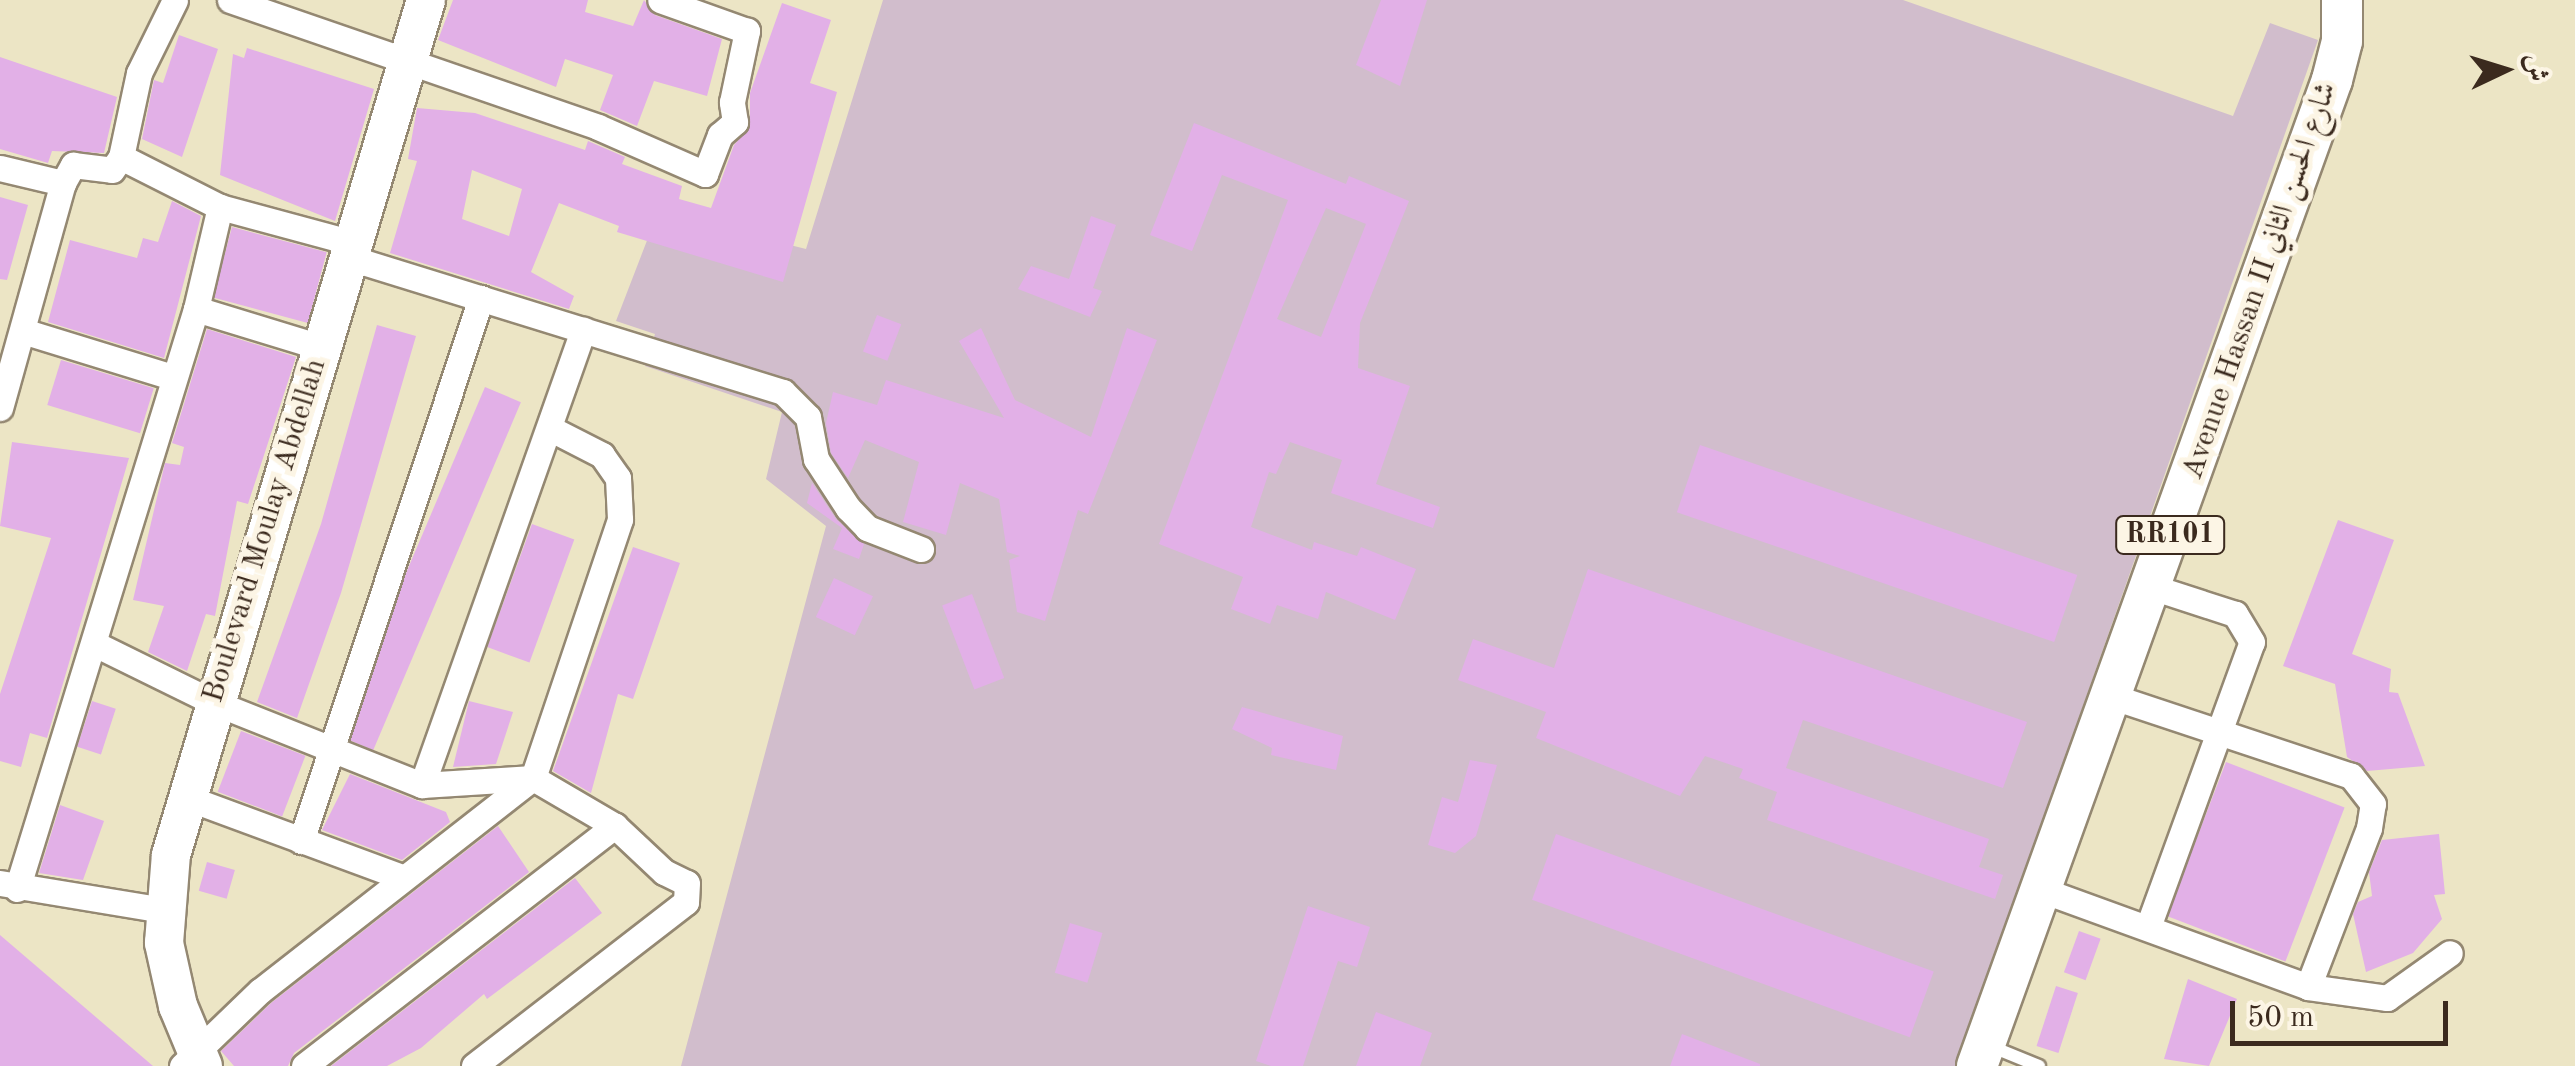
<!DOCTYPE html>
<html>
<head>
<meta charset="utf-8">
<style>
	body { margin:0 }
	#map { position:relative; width:2575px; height:1066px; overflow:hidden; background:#ece5c5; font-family:"Old Standard TT",Amiri,serif }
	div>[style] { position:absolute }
	.industrial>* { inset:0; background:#d1bdcc }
	.building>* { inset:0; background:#e2b0e7; transform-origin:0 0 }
	.roads { filter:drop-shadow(2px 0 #948872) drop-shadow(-2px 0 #948872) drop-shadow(0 2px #948872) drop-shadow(0 -2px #948872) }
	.service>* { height:12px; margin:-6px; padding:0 6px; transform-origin:6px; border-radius:6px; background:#fff }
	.minor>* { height:25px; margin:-12.5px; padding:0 12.5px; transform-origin:12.5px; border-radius:12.5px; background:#fff }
	.secondary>* { height:38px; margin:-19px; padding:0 19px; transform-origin:19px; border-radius:19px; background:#fff }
	.primary>* { height:40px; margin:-20px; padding:0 20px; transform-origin:20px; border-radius:20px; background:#fff }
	span { translate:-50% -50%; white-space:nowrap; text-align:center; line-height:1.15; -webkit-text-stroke:10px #fcf5e5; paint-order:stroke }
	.shield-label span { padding:2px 8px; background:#fcf5e5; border:2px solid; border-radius:8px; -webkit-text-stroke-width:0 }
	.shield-label { font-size:28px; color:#3b2a1e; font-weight:700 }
	.street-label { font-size:30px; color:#3b2a1e }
	.north { position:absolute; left:2455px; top:20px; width:100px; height:100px; -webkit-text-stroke:8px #fcf5e5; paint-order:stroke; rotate:86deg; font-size:28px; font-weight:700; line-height:40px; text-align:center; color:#3b2a1e }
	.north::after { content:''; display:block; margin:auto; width:35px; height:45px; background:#3b2a1e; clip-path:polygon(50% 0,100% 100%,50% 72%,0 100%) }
	.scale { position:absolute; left:2230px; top:1001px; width:218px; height:45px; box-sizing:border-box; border:5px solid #3b2a1e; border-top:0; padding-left:12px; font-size:30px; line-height:35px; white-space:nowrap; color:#3b2a1e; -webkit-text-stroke:8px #fcf5e5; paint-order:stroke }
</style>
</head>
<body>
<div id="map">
	<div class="industrial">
		<i style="clip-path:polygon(883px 0,1903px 0,2233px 116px,2270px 23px,2318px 40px,1956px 1066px,681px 1066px,826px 526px,766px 479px,782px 412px,645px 366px,655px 334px,616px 321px,658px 212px,806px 249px)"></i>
	</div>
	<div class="building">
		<i style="clip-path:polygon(453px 0,588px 0,585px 12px,633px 26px,644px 0,655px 15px,722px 39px,707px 96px,654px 81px,637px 126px,600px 110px,613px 75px,565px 59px,556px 87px,438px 40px)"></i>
		<i style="clip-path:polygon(1381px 0,1427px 0,1400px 86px,1356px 65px)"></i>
		<i style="clip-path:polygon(evenodd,782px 3px,831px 20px,810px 83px,837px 92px,783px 282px,617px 232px,619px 226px,559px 203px,531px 272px,574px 296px,569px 309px,390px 253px,417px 161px,408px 159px,417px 108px,475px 113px,585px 150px,588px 141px,625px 157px,622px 164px,682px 186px,679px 199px,711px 208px,734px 145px,750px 127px,750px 93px,782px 3px,472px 170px,522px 189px,509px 236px,462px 219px,472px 170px)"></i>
		<i style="clip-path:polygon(179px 35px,218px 49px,182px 157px,142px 139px,154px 80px,163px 83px)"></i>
		<i style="clip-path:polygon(247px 48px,374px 89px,335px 221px,220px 175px,233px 54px,244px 58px)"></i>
		<i style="clip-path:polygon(0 57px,117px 97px,104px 153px,52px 151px,48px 163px,0 149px)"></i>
		<i style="clip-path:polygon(evenodd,1194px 123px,1346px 184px,1349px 176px,1409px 201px,1360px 323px,1358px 368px,1410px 386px,1376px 484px,1440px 507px,1433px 528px,1331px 493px,1342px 460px,1290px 442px,1276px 474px,1269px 472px,1251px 527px,1312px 550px,1314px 542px,1357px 556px,1361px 547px,1416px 569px,1395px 620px,1326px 592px,1318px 619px,1277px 605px,1270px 624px,1231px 609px,1243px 577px,1159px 544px,1288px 200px,1222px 175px,1192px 251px,1150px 235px,1194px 123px,1326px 208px,1366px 224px,1321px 337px,1277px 319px,1326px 208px)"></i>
		<i style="clip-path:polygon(0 197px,28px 205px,7px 280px,0 279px)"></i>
		<i style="clip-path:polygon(172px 201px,201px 216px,164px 358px,48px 322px,70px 240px,137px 258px,143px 238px,158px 242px)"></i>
		<i style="clip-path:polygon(1091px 216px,1116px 225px,1093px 288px,1102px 291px,1090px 317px,1018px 289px,1031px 266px,1069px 279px)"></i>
		<i style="left:232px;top:227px;width:98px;height:73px;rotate:15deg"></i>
		<i style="left:877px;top:315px;width:26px;height:39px;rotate:21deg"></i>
		<i style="clip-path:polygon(377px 325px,416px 336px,341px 593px,297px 718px,257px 702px,321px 524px)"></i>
		<i style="clip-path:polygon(981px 328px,1015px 400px,1091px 437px,1127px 328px,1157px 340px,1088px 514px,1078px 510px,1045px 621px,1017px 612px,1009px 560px,1020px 556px,1007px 552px,999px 499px,960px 483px,946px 535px,903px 522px,919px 462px,865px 440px,848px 478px,831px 453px,826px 423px,833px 392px,877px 405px,886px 380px,1004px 418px,959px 341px)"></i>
		<i style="clip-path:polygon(207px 329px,296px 357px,248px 504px,237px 501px,215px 616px,206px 614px,187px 671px,148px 652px,164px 606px,133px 600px,165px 463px,180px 465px,184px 447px,172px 443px)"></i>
		<i style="left:61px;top:360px;width:97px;height:47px;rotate:17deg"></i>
		<i style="left:485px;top:387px;width:39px;height:378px;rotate:23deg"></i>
		<i style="clip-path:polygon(12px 442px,129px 458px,47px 738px,30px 733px,21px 767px,0 761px,0 694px,51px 538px,0 526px)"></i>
		<i style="left:1700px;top:445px;width:399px;height:71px;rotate:19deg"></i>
		<i style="clip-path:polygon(812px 483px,836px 519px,864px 544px,859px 559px,833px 549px,842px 528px,807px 503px)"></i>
		<i style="clip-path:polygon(2338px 520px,2394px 540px,2352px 654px,2391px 669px,2389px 692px,2398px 693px,2425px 766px,2367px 771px,2347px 757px,2335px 684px,2283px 666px)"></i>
		<i style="left:532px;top:524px;width:45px;height:131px;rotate:20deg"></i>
		<i style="clip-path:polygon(633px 547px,680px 563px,633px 699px,618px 694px,591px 793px,553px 771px)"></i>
		<i style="clip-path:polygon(1588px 569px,2027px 722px,2003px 788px,1803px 720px,1786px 768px,1989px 839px,1979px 867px,2003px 875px,1995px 899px,1767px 820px,1777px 792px,1739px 778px,1743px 769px,1705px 756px,1680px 796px,1536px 738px,1546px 712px,1458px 680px,1473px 639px,1554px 668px)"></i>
		<i style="left:834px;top:578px;width:43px;height:43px;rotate:25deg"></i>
		<i style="left:972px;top:594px;width:90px;height:32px;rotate:69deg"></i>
		<i style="left:92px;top:701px;width:25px;height:48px;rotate:18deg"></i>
		<i style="clip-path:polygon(469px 701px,513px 712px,496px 764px,453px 767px)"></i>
		<i style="clip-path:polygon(1242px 707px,1343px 736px,1336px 770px,1271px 755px,1272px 748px,1232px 729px)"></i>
		<i style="left:241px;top:731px;width:69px;height:65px;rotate:21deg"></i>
		<i style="clip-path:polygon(1470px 760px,1497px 765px,1476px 836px,1455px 853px,1428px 845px,1442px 797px,1458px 802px)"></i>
		<i style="left:2226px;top:762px;width:127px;height:165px;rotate:21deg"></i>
		<i style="clip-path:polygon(350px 774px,446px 812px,450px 822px,402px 860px,322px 830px)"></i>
		<i style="clip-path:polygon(60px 805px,104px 821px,83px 880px,39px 873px)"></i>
		<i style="clip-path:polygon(498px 826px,529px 872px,294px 1053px,288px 1066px,234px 1066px,221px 1051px,271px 1003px)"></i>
		<i style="left:1556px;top:834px;width:402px;height:70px;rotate:20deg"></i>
		<i style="clip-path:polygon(2439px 834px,2445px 894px,2434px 895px,2442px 919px,2413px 953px,2366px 972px,2353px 914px,2358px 902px,2372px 896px,2369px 872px,2382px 840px)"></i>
		<i style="left:207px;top:862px;width:29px;height:30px;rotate:16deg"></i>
		<i style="clip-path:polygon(575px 878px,602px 913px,487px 999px,484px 994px,421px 1048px,387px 1066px,331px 1066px)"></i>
		<i style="clip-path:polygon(1308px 906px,1370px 927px,1357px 967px,1338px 961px,1303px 1066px,1271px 1066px,1256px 1061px)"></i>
		<i style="left:1070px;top:923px;width:34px;height:52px;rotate:17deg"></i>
		<i style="left:2079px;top:931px;width:23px;height:44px;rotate:20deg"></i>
		<i style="clip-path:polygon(0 935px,153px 1066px,0 1066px)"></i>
		<i style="clip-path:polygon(2188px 979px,2237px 999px,2209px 1066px,2164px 1059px)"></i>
		<i style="left:2056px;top:986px;width:23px;height:63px;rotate:18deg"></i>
		<i style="clip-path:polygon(1376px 1012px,1432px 1033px,1420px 1066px,1356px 1066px)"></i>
		<i style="clip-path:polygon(1682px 1034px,1760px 1064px,1760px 1066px,1670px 1066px)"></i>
	</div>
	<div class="roads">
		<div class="service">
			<i style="left:1990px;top:1046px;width:53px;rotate:22.2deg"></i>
		</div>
		<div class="minor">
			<i style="left:230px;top:0;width:389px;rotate:19deg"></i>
			<i style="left:598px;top:127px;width:117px;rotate:23.7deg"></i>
			<i style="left:705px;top:174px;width:42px;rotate:-69deg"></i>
			<i style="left:720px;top:135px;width:20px;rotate:-41deg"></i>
			<i style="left:735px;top:122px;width:20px;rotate:-99deg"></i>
			<i style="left:732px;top:102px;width:73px;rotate:-78.1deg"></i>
			<i style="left:747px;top:31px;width:92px;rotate:-160.4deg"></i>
			<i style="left:121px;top:157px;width:86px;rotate:-77.9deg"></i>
			<i style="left:139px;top:73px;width:81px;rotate:-63.7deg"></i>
			<i style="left:0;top:168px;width:65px;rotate:13.4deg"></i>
			<i style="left:63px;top:183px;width:21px;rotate:-61deg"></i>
			<i style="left:73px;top:165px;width:39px;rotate:7deg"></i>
			<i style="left:112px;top:170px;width:16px;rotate:-55deg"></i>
			<i style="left:121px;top:157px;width:111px;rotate:26.8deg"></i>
			<i style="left:220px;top:207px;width:138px;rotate:15.1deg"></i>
			<i style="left:350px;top:258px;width:453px;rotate:17.2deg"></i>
			<i style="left:783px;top:392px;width:35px;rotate:45deg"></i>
			<i style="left:808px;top:417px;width:43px;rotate:79.2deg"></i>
			<i style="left:816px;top:459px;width:59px;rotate:56.9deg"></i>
			<i style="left:848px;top:508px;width:28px;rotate:46deg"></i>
			<i style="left:867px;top:528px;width:58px;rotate:21.3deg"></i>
			<i style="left:196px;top:309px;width:130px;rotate:17deg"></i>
			<i style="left:26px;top:332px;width:153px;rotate:17.1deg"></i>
			<i style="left:0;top:408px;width:234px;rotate:-74.4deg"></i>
			<i style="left:95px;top:644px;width:131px;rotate:26.2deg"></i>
			<i style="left:213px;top:702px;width:225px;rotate:21.7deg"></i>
			<i style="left:422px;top:785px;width:111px;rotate:-3.6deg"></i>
			<i style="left:533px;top:778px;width:95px;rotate:30.3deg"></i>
			<i style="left:615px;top:826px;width:67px;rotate:43.2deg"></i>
			<i style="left:664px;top:872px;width:25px;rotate:26deg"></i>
			<i style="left:687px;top:883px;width:19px;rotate:93deg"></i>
			<i style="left:686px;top:902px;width:268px;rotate:142.3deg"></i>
			<i style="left:422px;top:785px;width:483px;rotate:-70.5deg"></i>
			<i style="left:188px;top:798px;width:227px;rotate:20.3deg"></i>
			<i style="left:301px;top:841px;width:572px;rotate:-71.66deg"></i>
			<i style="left:0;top:883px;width:165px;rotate:9.4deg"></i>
			<i style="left:17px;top:889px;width:607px;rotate:-72.85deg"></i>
			<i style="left:196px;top:309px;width:105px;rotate:-76.8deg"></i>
			<i style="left:2042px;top:890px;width:283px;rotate:20deg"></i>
			<i style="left:2308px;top:987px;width:170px;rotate:-69deg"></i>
			<i style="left:2369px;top:828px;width:24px;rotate:-81deg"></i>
			<i style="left:2373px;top:804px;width:36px;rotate:-128deg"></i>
			<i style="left:2351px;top:776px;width:251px;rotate:-161.6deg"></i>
			<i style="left:2148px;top:927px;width:303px;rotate:-70deg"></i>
			<i style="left:2252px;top:642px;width:33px;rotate:-121deg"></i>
			<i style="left:2235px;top:614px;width:87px;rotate:-162deg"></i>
			<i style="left:2308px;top:987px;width:80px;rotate:7.9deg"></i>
			<i style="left:2387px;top:998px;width:77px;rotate:-35.5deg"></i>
			<i style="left:182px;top:1066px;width:108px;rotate:-43.9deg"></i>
			<i style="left:260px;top:991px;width:346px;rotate:-38deg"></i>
			<i style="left:533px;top:778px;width:273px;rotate:-71.4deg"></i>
			<i style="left:620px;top:519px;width:41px;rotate:-92.8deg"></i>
			<i style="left:618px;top:478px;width:28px;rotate:-125deg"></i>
			<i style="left:602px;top:455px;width:59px;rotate:-153deg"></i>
			<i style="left:304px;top:1066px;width:393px;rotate:-37.7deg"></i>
		</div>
		<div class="secondary">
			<i style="left:203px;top:1066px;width:65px;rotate:-112.6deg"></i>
			<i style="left:178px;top:1006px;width:65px;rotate:-102.5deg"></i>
			<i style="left:164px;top:943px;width:88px;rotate:-85.5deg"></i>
			<i style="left:171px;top:855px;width:892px;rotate:-73.39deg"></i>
		</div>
		<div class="primary">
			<i style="left:1977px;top:1066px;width:1048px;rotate:-70.2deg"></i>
			<i style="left:2332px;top:80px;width:40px;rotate:-75.6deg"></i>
			<i style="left:2342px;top:41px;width:41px;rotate:-90deg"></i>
		</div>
	</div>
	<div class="shield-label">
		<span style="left:2170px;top:535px">RR101</span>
	</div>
	<div class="street-label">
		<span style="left:2260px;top:281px;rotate:-71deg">Avenue Hassan II شارع الحسن الثاني</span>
		<span style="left:265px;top:531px;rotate:-73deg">Boulevard Moulay Abdellah</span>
	</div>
	<div class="north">ش</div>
	<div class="scale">50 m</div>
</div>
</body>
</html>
